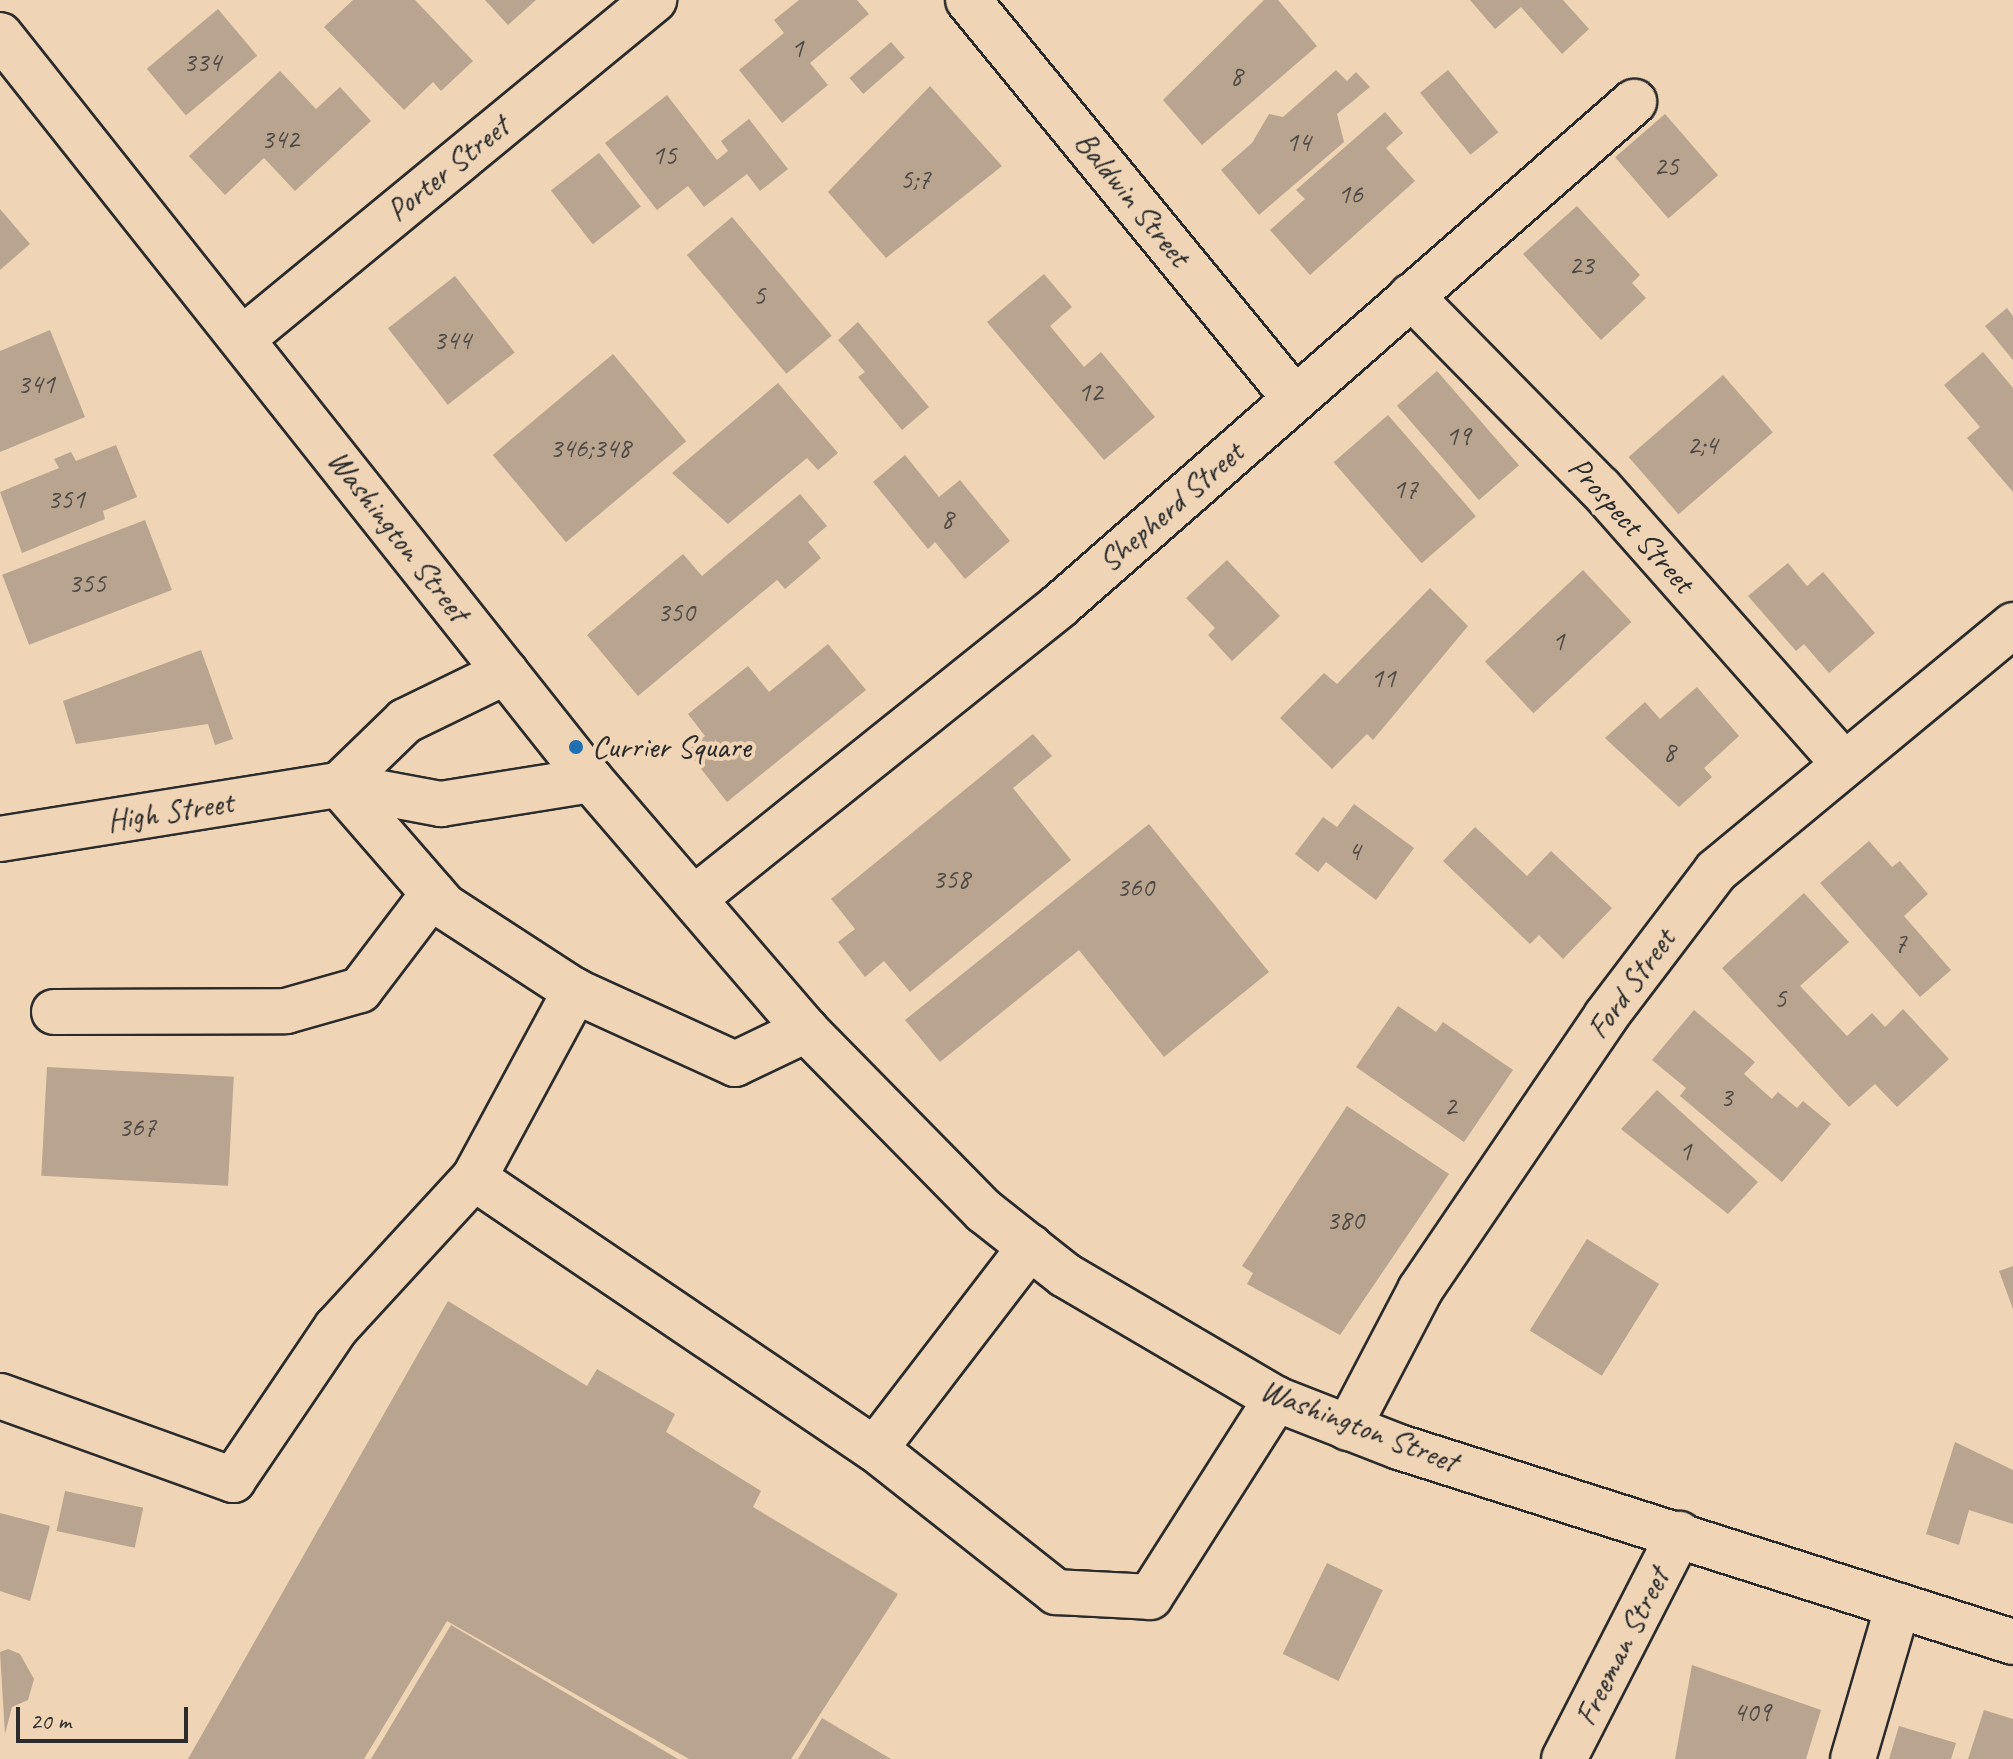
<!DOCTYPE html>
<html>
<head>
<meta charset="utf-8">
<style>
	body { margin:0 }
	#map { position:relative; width:2013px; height:1759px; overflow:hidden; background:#efd4b6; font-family:Caveat,sans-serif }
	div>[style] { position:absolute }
	.building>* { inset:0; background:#b9a48f; transform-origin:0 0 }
	.roads { filter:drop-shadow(2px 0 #2b2b2b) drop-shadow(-2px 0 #2b2b2b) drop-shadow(0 2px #2b2b2b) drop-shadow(0 -2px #2b2b2b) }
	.minor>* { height:44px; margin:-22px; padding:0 22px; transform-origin:22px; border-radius:22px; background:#efd4b6 }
	.dots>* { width:22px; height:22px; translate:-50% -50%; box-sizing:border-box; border:4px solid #efd4b6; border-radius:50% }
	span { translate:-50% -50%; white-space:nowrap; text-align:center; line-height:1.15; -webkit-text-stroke:8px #efd4b6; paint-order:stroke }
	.number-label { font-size:28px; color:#4e4944 }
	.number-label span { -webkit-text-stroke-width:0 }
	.street-label { font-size:32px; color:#2b2b2b }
	.poi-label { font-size:32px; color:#2b2b2b }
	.left { translate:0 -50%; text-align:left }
	.scale { position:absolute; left:16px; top:1707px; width:172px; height:36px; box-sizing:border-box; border:4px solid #2b2b2b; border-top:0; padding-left:10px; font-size:24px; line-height:28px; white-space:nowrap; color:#2b2b2b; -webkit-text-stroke:6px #efd4b6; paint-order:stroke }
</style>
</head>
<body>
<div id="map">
	<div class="building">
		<i style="clip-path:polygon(353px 0,415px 0,473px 61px,441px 91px,433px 82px,404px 110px,324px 27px)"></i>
		<i style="clip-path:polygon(485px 0,536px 0,508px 25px)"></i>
		<i style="clip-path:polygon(799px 0,857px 0,869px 14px,810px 63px,828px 85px,782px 123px,739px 70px,784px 33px,774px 20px)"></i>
		<i style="clip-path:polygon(1264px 0,1278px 0,1317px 46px,1202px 145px,1163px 100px)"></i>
		<i style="clip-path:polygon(1470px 0,1563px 0,1589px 29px,1562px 54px,1521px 7px,1495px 29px)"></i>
		<i style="left:218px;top:9px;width:61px;height:93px;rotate:50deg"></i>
		<i style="left:891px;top:42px;width:21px;height:55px;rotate:49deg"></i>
		<i style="clip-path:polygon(1336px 70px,1347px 81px,1356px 72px,1370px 87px,1337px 114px,1344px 142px,1259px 215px,1221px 170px,1252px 143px,1269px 114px,1283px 117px)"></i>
		<i style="left:1448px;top:70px;width:80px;height:36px;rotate:51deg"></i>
		<i style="clip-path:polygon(280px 71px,316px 109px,340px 87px,371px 121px,295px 191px,264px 158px,225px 195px,189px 156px)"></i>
		<i style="clip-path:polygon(930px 86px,1002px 166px,886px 258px,828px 192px)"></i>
		<i style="clip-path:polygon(667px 95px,717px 160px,728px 151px,721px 141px,749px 119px,788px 169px,760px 191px,747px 174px,704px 207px,688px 186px,657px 210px,605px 143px)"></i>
		<i style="clip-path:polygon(1385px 112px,1403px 133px,1386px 148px,1415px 181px,1310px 275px,1270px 230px,1305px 199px,1296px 190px)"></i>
		<i style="left:1665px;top:114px;width:81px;height:66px;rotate:49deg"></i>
		<i style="left:599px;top:153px;width:68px;height:61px;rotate:52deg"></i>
		<i style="clip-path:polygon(1577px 206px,1640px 275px,1632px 283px,1646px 298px,1601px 340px,1523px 254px)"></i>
		<i style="clip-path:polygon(0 209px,30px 244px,0 270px)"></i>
		<i style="left:732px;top:217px;width:155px;height:59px;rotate:50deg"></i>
		<i style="clip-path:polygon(1044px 274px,1072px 307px,1050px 326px,1084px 367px,1101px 352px,1155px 417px,1104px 460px,987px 322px)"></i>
		<i style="left:455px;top:276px;width:97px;height:85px;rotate:52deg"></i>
		<i style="clip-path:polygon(2007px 308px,2013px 316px,2013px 360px,1985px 326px)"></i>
		<i style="clip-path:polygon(858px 322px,929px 407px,902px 430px,858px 377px,865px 372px,838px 340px)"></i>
		<i style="clip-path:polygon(50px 330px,85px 417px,0 452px,0 351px)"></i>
		<i style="clip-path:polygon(1983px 352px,2013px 388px,2013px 492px,1967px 438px,1980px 427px,1944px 385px)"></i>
		<i style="left:613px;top:354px;width:114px;height:157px;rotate:50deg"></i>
		<i style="left:1437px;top:371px;width:125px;height:53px;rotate:49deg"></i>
		<i style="left:1723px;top:375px;width:76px;height:125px;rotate:49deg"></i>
		<i style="clip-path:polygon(778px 383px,838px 453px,818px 470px,807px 458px,728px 524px,672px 473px)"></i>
		<i style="left:1388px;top:415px;width:134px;height:72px;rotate:49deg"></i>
		<i style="clip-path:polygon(116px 445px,137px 497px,103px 511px,105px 519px,22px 553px,0 492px,59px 468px,54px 459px,71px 452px,76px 461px)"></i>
		<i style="clip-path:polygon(905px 455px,939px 497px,960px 480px,1010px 541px,965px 579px,935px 542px,928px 549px,873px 482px)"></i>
		<i style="clip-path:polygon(800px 494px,827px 526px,808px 542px,821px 558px,785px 589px,777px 580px,638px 696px,587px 635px,683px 554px,702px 576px)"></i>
		<i style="left:145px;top:520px;width:75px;height:153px;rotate:69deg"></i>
		<i style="clip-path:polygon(1227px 560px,1280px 616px,1232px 661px,1208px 635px,1215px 628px,1186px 598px)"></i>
		<i style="clip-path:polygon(1788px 563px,1807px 586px,1823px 572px,1875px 633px,1829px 673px,1804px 644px,1796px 651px,1748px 596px)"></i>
		<i style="left:1583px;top:570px;width:71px;height:134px;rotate:47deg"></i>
		<i style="clip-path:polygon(1430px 588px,1468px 626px,1373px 740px,1367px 734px,1332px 769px,1280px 718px,1324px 673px,1337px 684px)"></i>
		<i style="clip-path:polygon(828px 644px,866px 690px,727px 802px,687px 751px,705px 736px,688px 714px,748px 666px,769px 692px)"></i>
		<i style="clip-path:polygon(201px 650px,233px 739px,215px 745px,208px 724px,76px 744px,63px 701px)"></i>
		<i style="clip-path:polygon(1697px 687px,1739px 736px,1704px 768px,1712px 777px,1679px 807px,1605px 738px,1645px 702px,1660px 719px)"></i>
		<i style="clip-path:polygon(1033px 734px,1052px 756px,1013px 788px,1071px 860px,910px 992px,884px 961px,865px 977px,838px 942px,855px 929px,831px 899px)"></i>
		<i style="clip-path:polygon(1354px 804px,1414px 848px,1376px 900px,1326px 862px,1318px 872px,1295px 854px,1323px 817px,1337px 827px)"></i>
		<i style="clip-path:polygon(1149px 824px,1269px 972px,1164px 1057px,1079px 950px,940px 1062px,905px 1020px)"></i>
		<i style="clip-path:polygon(1475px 827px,1527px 876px,1551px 851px,1612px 908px,1563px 959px,1539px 935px,1530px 944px,1443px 861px)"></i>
		<i style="clip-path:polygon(1869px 841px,1892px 867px,1900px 861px,1928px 894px,1904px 916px,1951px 970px,1920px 997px,1820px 883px)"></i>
		<i style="clip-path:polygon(1804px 893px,1849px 942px,1800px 986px,1847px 1036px,1872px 1013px,1885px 1027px,1903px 1009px,1949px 1059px,1897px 1107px,1875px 1084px,1849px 1107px,1722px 968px)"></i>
		<i style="clip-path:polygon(1398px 1006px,1436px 1032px,1443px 1022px,1513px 1070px,1464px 1142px,1356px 1067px)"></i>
		<i style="clip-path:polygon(1694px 1010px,1755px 1062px,1744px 1074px,1772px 1099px,1778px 1092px,1797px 1108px,1803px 1101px,1831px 1124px,1782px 1182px,1680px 1096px,1686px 1088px,1652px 1060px)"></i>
		<i style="left:47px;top:1067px;width:187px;height:109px;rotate:3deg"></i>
		<i style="clip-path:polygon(1657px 1090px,1758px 1182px,1728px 1214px,1621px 1129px)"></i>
		<i style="clip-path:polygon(1347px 1106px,1449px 1174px,1340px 1335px,1247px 1284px,1253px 1273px,1242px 1266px)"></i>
		<i style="left:1587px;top:1239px;width:85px;height:108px;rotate:32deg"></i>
		<i style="clip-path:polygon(2013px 1266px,2013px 1309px,1999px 1271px)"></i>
		<i style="clip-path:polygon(448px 1301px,587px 1386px,597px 1369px,675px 1414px,666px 1432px,761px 1491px,753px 1507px,898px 1594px,791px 1759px,689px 1759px,447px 1621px,364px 1759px,188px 1759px)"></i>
		<i style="clip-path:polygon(1955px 1442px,2013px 1470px,2013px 1524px,1969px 1510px,1959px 1545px,1926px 1534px)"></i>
		<i style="left:65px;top:1491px;width:80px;height:41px;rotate:12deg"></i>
		<i style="clip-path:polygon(0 1513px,50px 1526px,30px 1601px,0 1591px)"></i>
		<i style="left:1327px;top:1563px;width:62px;height:101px;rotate:26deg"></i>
		<i style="clip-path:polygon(451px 1625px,678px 1759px,371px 1759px)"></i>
		<i style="clip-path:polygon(8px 1649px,20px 1654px,34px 1679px,28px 1700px,12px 1707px,5px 1734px,0 1652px)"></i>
		<i style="clip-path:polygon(1692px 1665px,1821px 1710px,1806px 1759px,1675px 1759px)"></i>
		<i style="clip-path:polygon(1984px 1710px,2013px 1719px,2013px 1759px,1968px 1759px)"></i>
		<i style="clip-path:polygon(822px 1718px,891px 1759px,798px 1759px)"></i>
		<i style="clip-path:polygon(1899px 1726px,1956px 1743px,1951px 1759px,1889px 1759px)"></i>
	</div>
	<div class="roads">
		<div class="minor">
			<i style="left:968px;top:0;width:516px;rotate:50.66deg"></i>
			<i style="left:0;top:35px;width:951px;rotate:51.58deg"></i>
			<i style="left:591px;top:780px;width:330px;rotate:49.3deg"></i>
			<i style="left:806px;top:1030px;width:254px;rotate:45.5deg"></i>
			<i style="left:984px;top:1211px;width:103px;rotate:38.3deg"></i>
			<i style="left:1065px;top:1275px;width:245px;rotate:30.4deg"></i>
			<i style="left:1276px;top:1399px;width:132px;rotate:21.3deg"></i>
			<i style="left:1399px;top:1447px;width:644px;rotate:17.62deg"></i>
			<i style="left:1411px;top:296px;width:269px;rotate:45.5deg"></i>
			<i style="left:1600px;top:488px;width:366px;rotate:48.5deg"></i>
			<i style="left:242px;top:339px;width:534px;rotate:-39.45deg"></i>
			<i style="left:339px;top:785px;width:160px;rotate:49deg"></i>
			<i style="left:444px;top:906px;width:156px;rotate:33deg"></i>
			<i style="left:575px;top:991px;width:176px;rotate:24.5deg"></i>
			<i style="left:735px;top:1064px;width:79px;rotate:-25.6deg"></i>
			<i style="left:339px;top:785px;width:92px;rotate:-44.1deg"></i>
			<i style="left:405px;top:721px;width:112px;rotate:-25.9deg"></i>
			<i style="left:0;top:839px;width:343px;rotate:-9.1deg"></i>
			<i style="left:339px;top:785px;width:104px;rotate:10.6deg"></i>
			<i style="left:441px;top:804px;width:152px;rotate:-9.1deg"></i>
			<i style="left:696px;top:897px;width:465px;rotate:-38.7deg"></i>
			<i style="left:1059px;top:606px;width:765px;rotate:-41.24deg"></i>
			<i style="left:54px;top:1012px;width:232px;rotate:-0.2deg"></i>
			<i style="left:286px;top:1011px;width:77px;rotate:-15.8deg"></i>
			<i style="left:360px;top:990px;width:121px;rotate:-52.8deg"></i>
			<i style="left:474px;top:1178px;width:484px;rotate:34.1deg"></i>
			<i style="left:875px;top:1449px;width:255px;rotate:-52.5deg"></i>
			<i style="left:0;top:1396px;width:248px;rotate:19.8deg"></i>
			<i style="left:233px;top:1480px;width:184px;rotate:-55.9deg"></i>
			<i style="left:336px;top:1328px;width:204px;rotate:-47.4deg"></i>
			<i style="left:474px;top:1178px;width:213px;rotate:-61.6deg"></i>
			<i style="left:1348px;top:1428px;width:156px;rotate:-62.4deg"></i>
			<i style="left:1420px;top:1290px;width:331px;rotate:-55.8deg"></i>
			<i style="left:1606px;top:1016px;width:182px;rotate:-52.8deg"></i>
			<i style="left:1716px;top:871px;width:386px;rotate:-39.6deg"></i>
			<i style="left:875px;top:1449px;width:231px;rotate:38.3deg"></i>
			<i style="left:1056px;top:1592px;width:94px;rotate:3deg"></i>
			<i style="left:1150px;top:1597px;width:235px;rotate:-57.5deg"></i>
			<i style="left:1564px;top:1759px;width:253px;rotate:-62.9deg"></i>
			<i style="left:1853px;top:1759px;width:160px;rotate:-73.7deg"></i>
		</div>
	</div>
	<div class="dots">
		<i style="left:576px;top:747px;background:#1f6fb2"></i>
	</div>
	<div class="number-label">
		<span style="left:797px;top:48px">1</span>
		<span style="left:202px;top:62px">334</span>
		<span style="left:1236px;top:76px">8</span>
		<span style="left:280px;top:139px">342</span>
		<span style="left:1298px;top:142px">14</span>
		<span style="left:664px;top:155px">15</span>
		<span style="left:1666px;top:166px">25</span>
		<span style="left:915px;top:179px">5;7</span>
		<span style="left:1350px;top:194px">16</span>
		<span style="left:1581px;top:265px">23</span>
		<span style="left:759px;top:295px">5</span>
		<span style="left:452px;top:340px">344</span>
		<span style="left:36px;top:384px">341</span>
		<span style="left:1090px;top:392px">12</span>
		<span style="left:1458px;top:436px">19</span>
		<span style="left:1702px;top:445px">2;4</span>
		<span style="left:590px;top:448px">346;348</span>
		<span style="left:1405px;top:489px">17</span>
		<span style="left:66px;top:499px">351</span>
		<span style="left:947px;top:519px">8</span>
		<span style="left:87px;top:583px">355</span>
		<span style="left:676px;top:612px">350</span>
		<span style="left:1558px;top:641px">1</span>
		<span style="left:1383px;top:678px">11</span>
		<span style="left:1669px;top:752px">8</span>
		<span style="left:1354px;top:851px">4</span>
		<span style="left:951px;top:879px">358</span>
		<span style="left:1135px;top:887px">360</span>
		<span style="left:1900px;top:943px">7</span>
		<span style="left:1780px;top:998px">5</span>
		<span style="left:1726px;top:1097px">3</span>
		<span style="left:1450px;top:1106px">2</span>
		<span style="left:137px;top:1127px">367</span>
		<span style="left:1685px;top:1151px">1</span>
		<span style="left:1345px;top:1220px">380</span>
		<span style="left:1752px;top:1712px">409</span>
	</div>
	<div class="street-label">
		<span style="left:448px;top:169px;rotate:-39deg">Porter Street</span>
		<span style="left:1132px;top:199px;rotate:51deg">Baldwin Street</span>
		<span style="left:1171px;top:507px;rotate:-41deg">Shepherd Street</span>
		<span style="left:1631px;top:525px;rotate:48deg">Prospect Street</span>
		<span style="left:398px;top:536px;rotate:52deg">Washington Street</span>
		<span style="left:170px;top:812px;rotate:-9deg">High Street</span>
		<span style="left:1631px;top:984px;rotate:-54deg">Ford Street</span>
		<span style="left:1359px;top:1426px;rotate:21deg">Washington Street</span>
		<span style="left:1622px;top:1647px;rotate:-63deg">Freeman Street</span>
	</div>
	<div class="poi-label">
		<span class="left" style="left:592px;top:747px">Currier Square</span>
	</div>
	<div class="scale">20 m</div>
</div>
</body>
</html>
